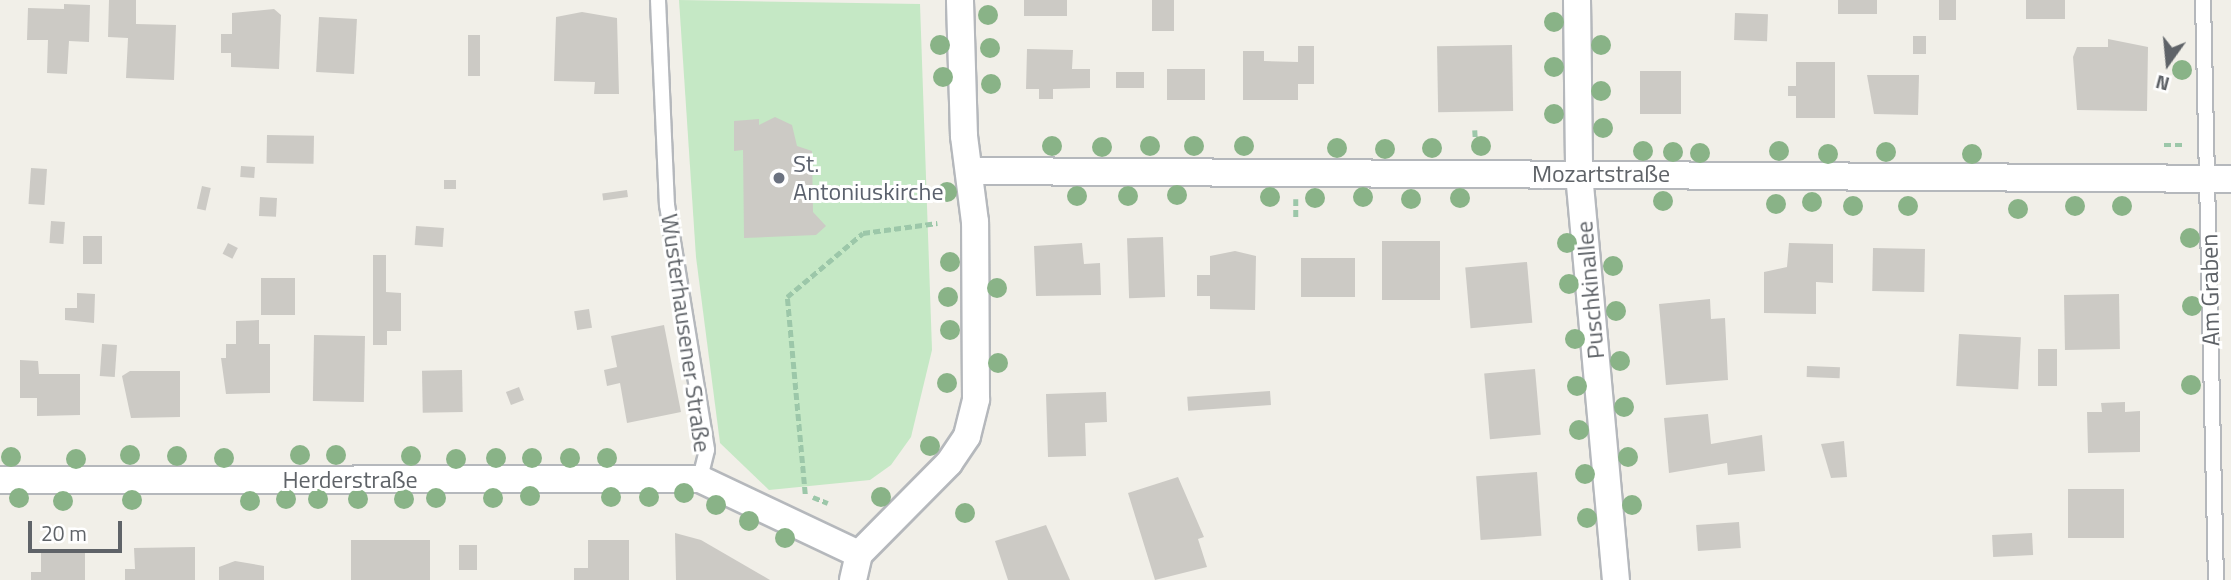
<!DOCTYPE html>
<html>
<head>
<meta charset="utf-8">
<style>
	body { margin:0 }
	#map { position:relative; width:2231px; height:580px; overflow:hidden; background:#f1efe8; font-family:"Titillium Web",sans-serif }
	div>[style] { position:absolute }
	.green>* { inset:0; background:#c5e8c5 }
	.building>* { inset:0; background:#cccac5; transform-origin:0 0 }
	.path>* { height:4.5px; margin-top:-2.25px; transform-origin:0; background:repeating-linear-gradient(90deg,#9cc7a9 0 7px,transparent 0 10.5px) }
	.roads { filter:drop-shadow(2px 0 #b5b8bc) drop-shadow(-2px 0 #b5b8bc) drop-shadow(0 2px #b5b8bc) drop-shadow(0 -2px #b5b8bc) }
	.lane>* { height:14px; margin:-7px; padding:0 7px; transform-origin:7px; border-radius:7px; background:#fff }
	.street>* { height:26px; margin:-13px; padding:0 13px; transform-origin:13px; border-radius:13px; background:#fff }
	.trees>* { width:20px; height:20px; margin:-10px; border-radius:50%; background:#89b387 }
	.dots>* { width:19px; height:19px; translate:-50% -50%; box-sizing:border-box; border:4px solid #fff; border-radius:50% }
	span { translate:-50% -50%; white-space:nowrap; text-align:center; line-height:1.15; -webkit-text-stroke:6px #fff; paint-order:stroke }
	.worship-label { font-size:24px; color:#5b616d }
	.left { translate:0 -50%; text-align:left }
	.street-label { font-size:24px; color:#5f6368 }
	.north { position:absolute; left:2133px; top:28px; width:70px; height:70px; -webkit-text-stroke:5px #fff; paint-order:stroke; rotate:195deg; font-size:19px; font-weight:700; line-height:28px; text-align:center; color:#5f6368 }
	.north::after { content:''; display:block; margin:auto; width:24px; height:32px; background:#5f6368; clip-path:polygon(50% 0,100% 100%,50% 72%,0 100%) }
	.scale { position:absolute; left:28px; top:521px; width:94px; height:32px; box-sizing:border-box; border:4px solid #5f6368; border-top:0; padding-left:9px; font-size:21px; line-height:24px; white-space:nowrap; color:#5f6368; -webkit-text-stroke:5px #fff; paint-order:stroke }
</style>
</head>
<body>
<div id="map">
	<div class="green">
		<i style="clip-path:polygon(679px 0,920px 4px,932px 350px,911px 437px,891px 465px,870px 480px,769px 490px,720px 443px,696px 257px)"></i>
	</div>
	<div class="building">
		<i style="clip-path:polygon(109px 0,136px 0,136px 24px,176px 25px,174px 80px,126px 78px,128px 38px,108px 37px)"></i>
		<i style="left:1024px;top:0;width:43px;height:16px"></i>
		<i style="left:1152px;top:0;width:22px;height:31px"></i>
		<i style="left:1838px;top:0;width:39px;height:14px"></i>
		<i style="left:1939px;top:0;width:17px;height:20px"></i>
		<i style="left:2026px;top:0;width:39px;height:19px"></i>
		<i style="clip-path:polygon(64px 4px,90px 5px,89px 42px,69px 41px,67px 74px,47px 73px,48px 40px,27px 40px,28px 8px,64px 9px)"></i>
		<i style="clip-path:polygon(274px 9px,281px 15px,279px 69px,231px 67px,231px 53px,221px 53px,221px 34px,232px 34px,232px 13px)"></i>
		<i style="clip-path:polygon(582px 12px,617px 18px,619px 94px,594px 94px,595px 82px,554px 81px,556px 17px)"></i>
		<i style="left:1735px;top:13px;width:33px;height:27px;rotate:2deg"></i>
		<i style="left:319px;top:17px;width:38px;height:55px;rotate:3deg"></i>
		<i style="left:468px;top:35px;width:12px;height:41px"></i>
		<i style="left:1913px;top:36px;width:13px;height:18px"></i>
		<i style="clip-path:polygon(2108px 39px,2148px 47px,2147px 111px,2077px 110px,2073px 57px,2077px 47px,2108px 47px)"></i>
		<i style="left:1512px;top:45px;width:66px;height:75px;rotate:89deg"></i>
		<i style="clip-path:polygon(1298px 46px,1314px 46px,1314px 84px,1298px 84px,1298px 100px,1243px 100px,1243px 51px,1264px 51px,1264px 61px,1298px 62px)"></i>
		<i style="clip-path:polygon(1027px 49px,1073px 50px,1072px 69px,1090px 69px,1090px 88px,1053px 89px,1053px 99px,1039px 99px,1039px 89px,1026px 89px)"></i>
		<i style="clip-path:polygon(1796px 62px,1835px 62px,1835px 118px,1796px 118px,1796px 96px,1788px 96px,1788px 86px,1796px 86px)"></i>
		<i style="left:1167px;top:69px;width:38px;height:31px"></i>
		<i style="left:1640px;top:71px;width:41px;height:43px"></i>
		<i style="left:1116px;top:72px;width:28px;height:16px"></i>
		<i style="clip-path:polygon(1867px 75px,1919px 75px,1918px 115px,1874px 114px)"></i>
		<i style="clip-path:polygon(775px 117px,792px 125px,797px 146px,812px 151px,813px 212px,826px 226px,816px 235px,744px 238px,743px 150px,734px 151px,734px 121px,759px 119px,759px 125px)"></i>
		<i style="left:267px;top:135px;width:47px;height:28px;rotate:1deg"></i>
		<i style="left:241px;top:166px;width:14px;height:11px;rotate:4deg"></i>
		<i style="left:31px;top:168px;width:16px;height:36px;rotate:4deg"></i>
		<i style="left:444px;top:180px;width:12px;height:9px"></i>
		<i style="left:202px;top:186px;width:9px;height:23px;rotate:13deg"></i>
		<i style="left:627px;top:190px;width:7px;height:25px;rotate:82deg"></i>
		<i style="left:260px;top:197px;width:17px;height:19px;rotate:3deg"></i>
		<i style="left:51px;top:221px;width:14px;height:22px;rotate:4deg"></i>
		<i style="left:416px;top:226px;width:28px;height:19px;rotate:4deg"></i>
		<i style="left:83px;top:236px;width:19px;height:28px"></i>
		<i style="left:1163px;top:237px;width:60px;height:36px;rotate:88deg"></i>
		<i style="left:1382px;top:241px;width:58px;height:59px"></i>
		<i style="left:228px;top:243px;width:11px;height:12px;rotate:27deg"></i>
		<i style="clip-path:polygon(1082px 243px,1084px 264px,1100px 263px,1101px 295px,1036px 296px,1034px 246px)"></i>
		<i style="clip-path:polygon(1789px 243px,1833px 244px,1833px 283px,1816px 282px,1816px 314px,1764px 313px,1764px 272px,1787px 267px)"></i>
		<i style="left:1873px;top:248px;width:52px;height:43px;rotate:1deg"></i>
		<i style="clip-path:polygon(1235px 251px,1256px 256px,1255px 310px,1210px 309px,1210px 296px,1197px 296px,1197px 275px,1210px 275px,1210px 256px)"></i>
		<i style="clip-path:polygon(373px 255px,386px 255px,386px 292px,401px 293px,401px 331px,387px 331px,387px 345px,373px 345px)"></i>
		<i style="left:1301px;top:258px;width:54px;height:39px"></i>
		<i style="left:1527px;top:262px;width:61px;height:62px;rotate:85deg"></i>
		<i style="left:261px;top:278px;width:34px;height:37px"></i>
		<i style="clip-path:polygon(77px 293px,95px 294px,94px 323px,65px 320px,65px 308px,77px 308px)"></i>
		<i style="left:2119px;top:294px;width:55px;height:55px;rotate:89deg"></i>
		<i style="clip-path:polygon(1710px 299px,1711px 319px,1725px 318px,1728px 380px,1666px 385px,1659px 304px)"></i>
		<i style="left:589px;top:309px;width:19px;height:15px;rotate:81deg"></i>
		<i style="clip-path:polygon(259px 320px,259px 344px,270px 344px,270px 393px,226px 394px,221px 358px,226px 358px,226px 344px,236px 344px,236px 321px)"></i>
		<i style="clip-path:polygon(664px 325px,681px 412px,627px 423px,620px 383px,607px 386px,604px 370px,617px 367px,611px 336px)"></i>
		<i style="left:1959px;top:334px;width:62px;height:52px;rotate:3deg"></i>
		<i style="left:314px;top:335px;width:51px;height:66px;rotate:1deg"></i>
		<i style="left:102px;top:344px;width:15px;height:32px;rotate:4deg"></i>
		<i style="left:2038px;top:349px;width:19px;height:37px"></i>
		<i style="clip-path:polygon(20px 360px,38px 361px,39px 374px,80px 374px,80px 415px,37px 416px,37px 398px,20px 398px)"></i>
		<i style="left:1807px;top:366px;width:33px;height:11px;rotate:2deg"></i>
		<i style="left:1535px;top:369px;width:66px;height:51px;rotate:85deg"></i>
		<i style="left:462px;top:370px;width:42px;height:40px;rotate:89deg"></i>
		<i style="clip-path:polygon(130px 371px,180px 371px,180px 417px,131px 418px,122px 376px)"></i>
		<i style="left:519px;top:387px;width:14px;height:14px;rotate:69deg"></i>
		<i style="left:1270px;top:391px;width:14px;height:83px;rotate:86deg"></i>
		<i style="clip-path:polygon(1106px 392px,1107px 422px,1085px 423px,1086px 456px,1048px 457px,1046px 394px)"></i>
		<i style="clip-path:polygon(2125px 402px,2125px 412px,2140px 411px,2140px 452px,2088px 453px,2087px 412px,2102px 412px,2101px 403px)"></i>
		<i style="clip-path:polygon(1708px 414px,1711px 444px,1762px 435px,1765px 471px,1728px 475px,1727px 463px,1669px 473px,1664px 418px)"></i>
		<i style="clip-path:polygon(1844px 441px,1847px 477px,1831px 478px,1821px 444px)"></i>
		<i style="left:1537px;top:472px;width:64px;height:61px;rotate:86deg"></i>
		<i style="clip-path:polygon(1178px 477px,1204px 537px,1198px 539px,1207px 567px,1155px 580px,1128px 493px)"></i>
		<i style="left:2068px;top:489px;width:56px;height:49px"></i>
		<i style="left:1739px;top:522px;width:26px;height:43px;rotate:86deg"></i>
		<i style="clip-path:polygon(1046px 525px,1070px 580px,1008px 580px,995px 541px)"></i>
		<i style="clip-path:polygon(675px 533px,701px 540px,770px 580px,676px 580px)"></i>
		<i style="left:2032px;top:533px;width:22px;height:40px;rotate:87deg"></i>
		<i style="left:430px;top:540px;width:40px;height:79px;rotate:90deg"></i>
		<i style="clip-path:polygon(588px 540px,629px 540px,629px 580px,574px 580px,574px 568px,588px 568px)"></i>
		<i style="left:477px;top:545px;width:25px;height:18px;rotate:90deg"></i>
		<i style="clip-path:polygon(195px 547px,195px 580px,125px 580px,125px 569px,135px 569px,134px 548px)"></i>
		<i style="clip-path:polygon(41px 551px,85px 551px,85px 580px,31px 580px,31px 572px,41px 572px)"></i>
		<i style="clip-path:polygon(235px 561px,264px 566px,264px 580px,219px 580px,219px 567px)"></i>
	</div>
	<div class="path">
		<i style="left:1475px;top:130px;width:17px;rotate:87deg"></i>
		<i style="left:2164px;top:145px;width:21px"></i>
		<i style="left:1296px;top:199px;width:20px;rotate:90deg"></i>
		<i style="left:805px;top:494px;width:198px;rotate:-95.2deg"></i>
		<i style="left:787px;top:297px;width:99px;rotate:-40.1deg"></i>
		<i style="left:863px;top:233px;width:75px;rotate:-7.7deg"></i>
		<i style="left:813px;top:497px;width:16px;rotate:22deg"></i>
	</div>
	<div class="roads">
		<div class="lane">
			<i style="left:658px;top:0;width:205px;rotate:87.5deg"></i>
			<i style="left:667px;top:205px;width:248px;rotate:80.7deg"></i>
			<i style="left:707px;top:450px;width:30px;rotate:104deg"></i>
			<i style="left:2203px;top:0;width:580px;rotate:88.72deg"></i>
		</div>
		<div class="street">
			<i style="left:1577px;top:0;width:174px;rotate:89.3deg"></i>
			<i style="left:1579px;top:174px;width:408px;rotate:84.8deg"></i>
			<i style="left:972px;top:171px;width:1259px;rotate:0.36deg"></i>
			<i style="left:0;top:480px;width:700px;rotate:-0.08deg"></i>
			<i style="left:700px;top:479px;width:176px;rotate:25.3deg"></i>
			<i style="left:853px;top:580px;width:27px;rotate:-77deg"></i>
			<i style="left:859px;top:554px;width:128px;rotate:-45.3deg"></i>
			<i style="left:949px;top:463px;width:32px;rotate:-56deg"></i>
			<i style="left:967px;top:436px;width:38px;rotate:-76deg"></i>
			<i style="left:976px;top:399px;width:177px;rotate:-90.3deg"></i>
			<i style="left:975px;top:222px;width:87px;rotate:-97.3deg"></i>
			<i style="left:964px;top:136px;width:136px;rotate:-91.7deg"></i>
		</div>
	</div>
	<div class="trees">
		<i style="left:988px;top:15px"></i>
		<i style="left:1554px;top:22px"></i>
		<i style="left:940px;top:45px"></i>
		<i style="left:1601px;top:45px"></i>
		<i style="left:990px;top:48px"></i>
		<i style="left:1554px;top:67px"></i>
		<i style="left:2182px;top:70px"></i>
		<i style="left:943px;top:77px"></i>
		<i style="left:991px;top:84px"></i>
		<i style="left:1601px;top:91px"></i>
		<i style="left:1554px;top:114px"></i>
		<i style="left:1603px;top:128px"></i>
		<i style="left:1052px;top:146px"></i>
		<i style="left:1150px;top:146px"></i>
		<i style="left:1194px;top:146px"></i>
		<i style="left:1244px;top:146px"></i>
		<i style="left:1481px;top:146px"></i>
		<i style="left:1102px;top:147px"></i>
		<i style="left:1337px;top:148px"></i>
		<i style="left:1432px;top:148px"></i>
		<i style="left:1385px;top:149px"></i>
		<i style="left:1643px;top:151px"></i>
		<i style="left:1779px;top:151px"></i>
		<i style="left:1673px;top:152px"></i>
		<i style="left:1886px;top:152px"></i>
		<i style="left:1700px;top:153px"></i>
		<i style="left:1828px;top:154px"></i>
		<i style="left:1972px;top:154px"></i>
		<i style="left:947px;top:192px"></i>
		<i style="left:1177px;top:195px"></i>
		<i style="left:1077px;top:196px"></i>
		<i style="left:1128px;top:196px"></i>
		<i style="left:1270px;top:197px"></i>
		<i style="left:1363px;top:197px"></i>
		<i style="left:1315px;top:198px"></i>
		<i style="left:1460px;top:198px"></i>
		<i style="left:1411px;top:199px"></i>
		<i style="left:1663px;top:201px"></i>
		<i style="left:1812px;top:202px"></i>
		<i style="left:1776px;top:204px"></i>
		<i style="left:1853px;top:206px"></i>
		<i style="left:1908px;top:206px"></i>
		<i style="left:2075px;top:206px"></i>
		<i style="left:2122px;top:206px"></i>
		<i style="left:2018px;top:209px"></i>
		<i style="left:2190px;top:238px"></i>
		<i style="left:1567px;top:243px"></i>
		<i style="left:950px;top:262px"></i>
		<i style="left:1613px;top:266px"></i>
		<i style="left:1569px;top:284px"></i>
		<i style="left:997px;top:288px"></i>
		<i style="left:948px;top:297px"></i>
		<i style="left:2192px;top:306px"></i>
		<i style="left:1616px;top:311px"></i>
		<i style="left:950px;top:330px"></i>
		<i style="left:1575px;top:339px"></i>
		<i style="left:1620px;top:361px"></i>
		<i style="left:998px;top:363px"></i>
		<i style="left:947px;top:383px"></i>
		<i style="left:2191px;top:385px"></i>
		<i style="left:1577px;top:386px"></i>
		<i style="left:1624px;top:407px"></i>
		<i style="left:1579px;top:430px"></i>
		<i style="left:930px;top:446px"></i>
		<i style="left:130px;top:455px"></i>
		<i style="left:300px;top:455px"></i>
		<i style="left:336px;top:455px"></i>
		<i style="left:177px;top:456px"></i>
		<i style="left:411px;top:456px"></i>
		<i style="left:11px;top:457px"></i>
		<i style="left:1628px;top:457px"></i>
		<i style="left:224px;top:458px"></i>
		<i style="left:496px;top:458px"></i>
		<i style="left:532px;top:458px"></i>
		<i style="left:570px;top:458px"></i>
		<i style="left:607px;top:458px"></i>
		<i style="left:76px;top:459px"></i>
		<i style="left:456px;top:459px"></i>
		<i style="left:1585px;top:474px"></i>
		<i style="left:684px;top:493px"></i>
		<i style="left:530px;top:496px"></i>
		<i style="left:611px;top:497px"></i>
		<i style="left:649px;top:497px"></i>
		<i style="left:881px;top:497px"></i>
		<i style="left:19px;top:498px"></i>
		<i style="left:436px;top:498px"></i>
		<i style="left:493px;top:498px"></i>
		<i style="left:286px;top:499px"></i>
		<i style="left:318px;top:499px"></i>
		<i style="left:358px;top:499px"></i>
		<i style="left:404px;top:499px"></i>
		<i style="left:132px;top:500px"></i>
		<i style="left:63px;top:501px"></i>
		<i style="left:250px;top:501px"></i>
		<i style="left:716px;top:505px"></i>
		<i style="left:1632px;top:505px"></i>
		<i style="left:965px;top:513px"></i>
		<i style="left:1587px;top:518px"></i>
		<i style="left:749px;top:521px"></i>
		<i style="left:785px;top:538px"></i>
	</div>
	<div class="dots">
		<i style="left:779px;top:178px;background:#6b7280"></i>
	</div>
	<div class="worship-label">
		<span class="left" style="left:793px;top:178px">St.<br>Antoniuskirche</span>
	</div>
	<div class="street-label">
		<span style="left:1601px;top:174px">Mozartstraße</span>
		<span style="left:1590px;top:290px;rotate:-95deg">Puschkinallee</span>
		<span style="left:2210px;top:290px;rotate:-91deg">Am Graben</span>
		<span style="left:686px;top:333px;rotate:82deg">Wusterhausener Straße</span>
		<span style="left:350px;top:480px">Herderstraße</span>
	</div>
	<div class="north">N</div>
	<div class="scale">20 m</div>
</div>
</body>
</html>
